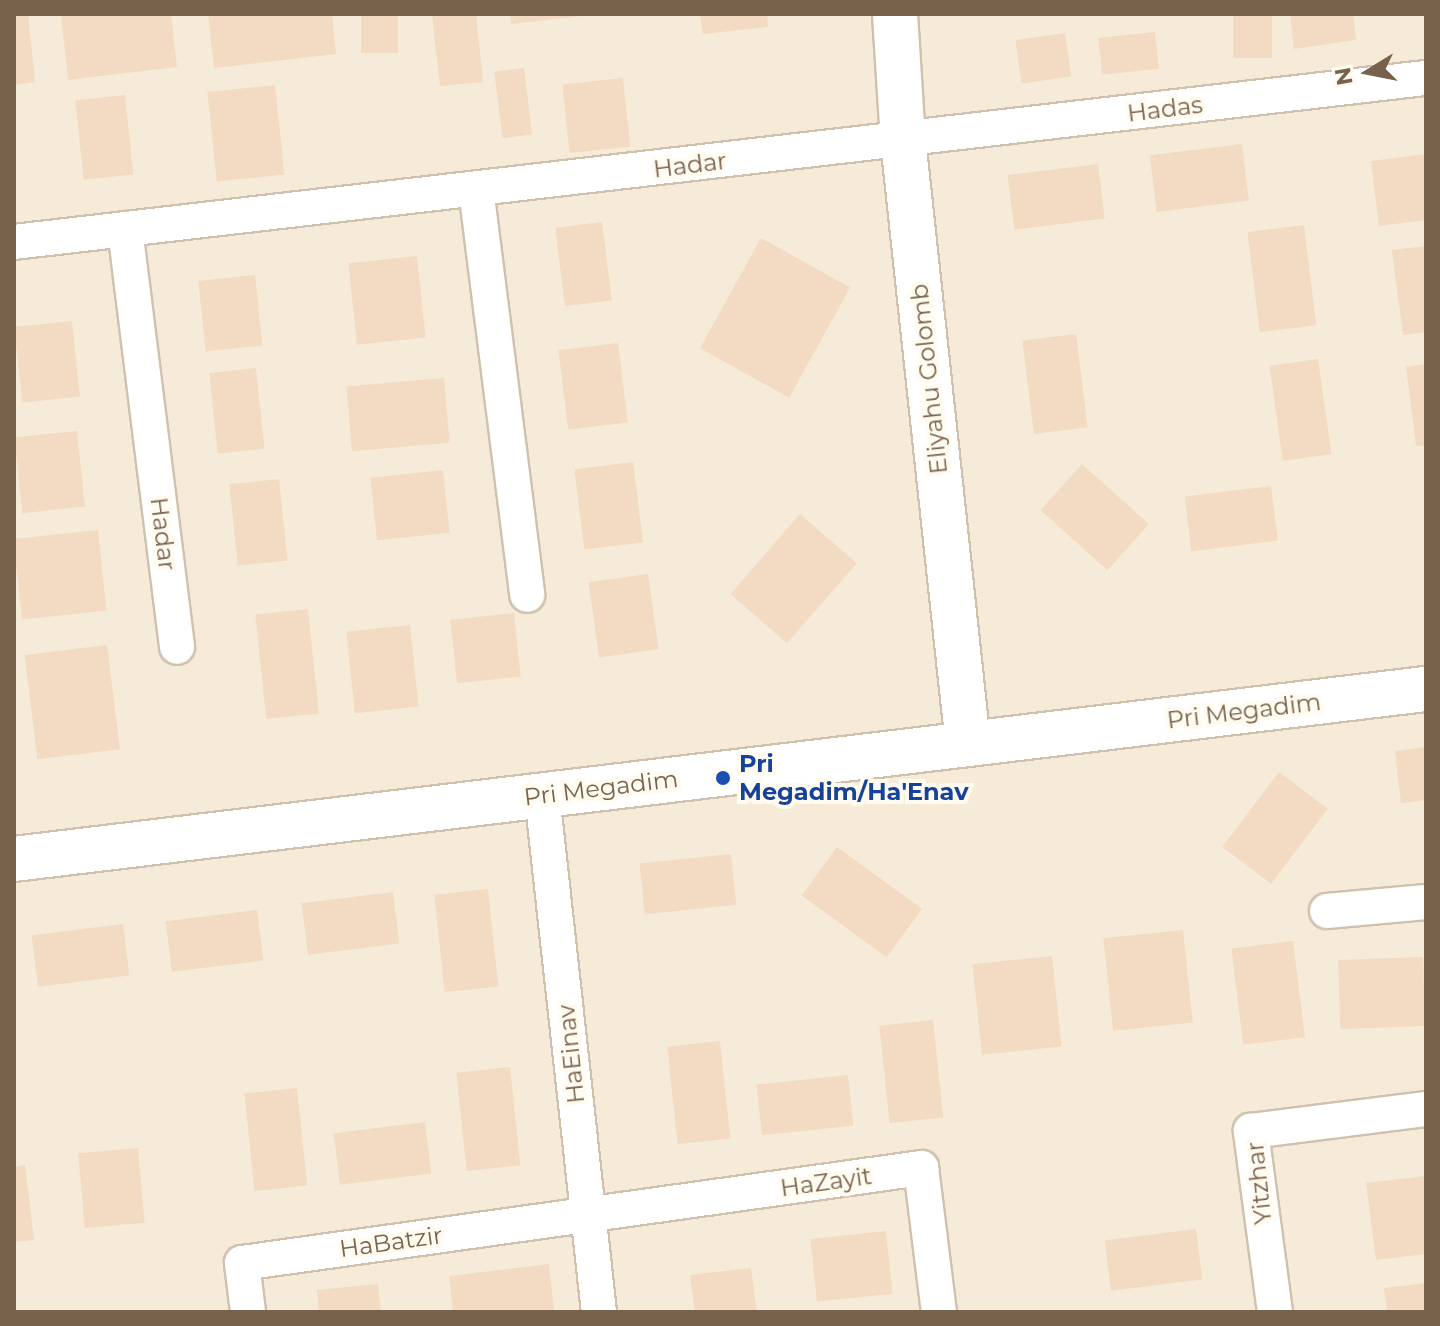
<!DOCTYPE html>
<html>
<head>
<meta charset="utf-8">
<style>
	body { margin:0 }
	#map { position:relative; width:1440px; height:1326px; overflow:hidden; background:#fdf8ea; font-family:Montserrat,sans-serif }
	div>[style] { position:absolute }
	.residential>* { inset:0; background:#f5ebd8; transform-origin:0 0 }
	.building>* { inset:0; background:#f2dbc2; transform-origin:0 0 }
	.roads { filter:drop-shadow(2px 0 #d0c1af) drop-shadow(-2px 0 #d0c1af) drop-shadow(0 2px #d0c1af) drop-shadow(0 -2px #d0c1af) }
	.street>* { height:34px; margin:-17px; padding:0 17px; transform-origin:17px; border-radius:17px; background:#fff }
	.secondary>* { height:44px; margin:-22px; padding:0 22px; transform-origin:22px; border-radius:22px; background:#fff }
	.dots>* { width:22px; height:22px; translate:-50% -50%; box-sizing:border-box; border:4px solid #fffbf1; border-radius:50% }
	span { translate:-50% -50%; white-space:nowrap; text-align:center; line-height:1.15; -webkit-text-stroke:8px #fffbf1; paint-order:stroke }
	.street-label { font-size:24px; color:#79624c }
	.transit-label { font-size:24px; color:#164399; font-weight:700 }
	.left { translate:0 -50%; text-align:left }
	.frame { position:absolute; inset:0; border:16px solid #79624c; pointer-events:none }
	.north { position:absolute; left:1328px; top:32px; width:80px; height:80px; -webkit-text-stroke:6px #fffbf1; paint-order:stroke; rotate:260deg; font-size:22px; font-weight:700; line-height:32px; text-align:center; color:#79624c }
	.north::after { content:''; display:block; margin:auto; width:28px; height:36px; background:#79624c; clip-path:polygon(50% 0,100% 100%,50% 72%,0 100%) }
</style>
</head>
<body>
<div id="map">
	<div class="residential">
		<i style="left:14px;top:14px;width:1412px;height:1298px"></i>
	</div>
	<div class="building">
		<i style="clip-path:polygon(14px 14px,28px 14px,35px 82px,14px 85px)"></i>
		<i style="clip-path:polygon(61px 14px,171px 14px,177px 67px,68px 80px)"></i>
		<i style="clip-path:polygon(208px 14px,332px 14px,336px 54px,214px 68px)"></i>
		<i style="left:361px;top:14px;width:37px;height:39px"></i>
		<i style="clip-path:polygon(445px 14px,476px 14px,483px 82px,440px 86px,432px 15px)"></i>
		<i style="clip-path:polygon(510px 14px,581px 14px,581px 16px,511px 24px)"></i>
		<i style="clip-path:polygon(700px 14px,767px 14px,768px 27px,703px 34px)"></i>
		<i style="left:1233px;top:14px;width:39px;height:44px"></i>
		<i style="clip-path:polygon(1290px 14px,1353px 14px,1356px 40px,1294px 49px)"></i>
		<i style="left:1155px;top:32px;width:37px;height:57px;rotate:84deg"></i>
		<i style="left:1065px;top:33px;width:44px;height:50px;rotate:82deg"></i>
		<i style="left:524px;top:68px;width:67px;height:30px;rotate:83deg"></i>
		<i style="left:623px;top:78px;width:69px;height:61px;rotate:84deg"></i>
		<i style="left:275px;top:85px;width:90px;height:68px;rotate:84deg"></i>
		<i style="left:125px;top:95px;width:80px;height:50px;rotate:84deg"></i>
		<i style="left:1242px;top:144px;width:57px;height:93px;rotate:83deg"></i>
		<i style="clip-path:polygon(1426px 154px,1426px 220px,1379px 226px,1371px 161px)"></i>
		<i style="left:1098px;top:164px;width:55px;height:91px;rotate:83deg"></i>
		<i style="left:602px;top:222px;width:79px;height:47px;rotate:83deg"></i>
		<i style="left:1304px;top:225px;width:101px;height:57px;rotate:83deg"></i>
		<i style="left:761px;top:238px;width:102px;height:126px;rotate:29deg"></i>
		<i style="clip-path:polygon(1426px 246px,1426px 332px,1403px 335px,1392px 250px)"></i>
		<i style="left:417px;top:256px;width:82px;height:69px;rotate:84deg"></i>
		<i style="left:255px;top:275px;width:71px;height:57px;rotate:84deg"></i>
		<i style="left:72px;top:321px;width:76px;height:58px;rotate:84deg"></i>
		<i style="left:1076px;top:334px;width:94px;height:54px;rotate:83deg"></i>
		<i style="left:618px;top:343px;width:80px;height:60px;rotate:83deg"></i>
		<i style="left:1318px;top:359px;width:96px;height:49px;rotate:82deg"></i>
		<i style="clip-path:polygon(1426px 364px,1426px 445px,1416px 446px,1406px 367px)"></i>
		<i style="left:256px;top:368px;width:81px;height:47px;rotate:84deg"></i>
		<i style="left:444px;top:378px;width:65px;height:98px;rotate:85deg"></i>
		<i style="left:77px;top:431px;width:76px;height:63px;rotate:84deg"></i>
		<i style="left:633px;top:462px;width:81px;height:59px;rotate:83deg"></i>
		<i style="left:1082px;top:464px;width:90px;height:62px;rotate:42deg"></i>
		<i style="left:443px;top:470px;width:63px;height:73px;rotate:84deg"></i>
		<i style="left:279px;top:479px;width:82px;height:50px;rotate:84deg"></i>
		<i style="left:1271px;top:486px;width:55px;height:87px;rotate:83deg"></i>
		<i style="left:800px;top:514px;width:75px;height:106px;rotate:41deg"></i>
		<i style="left:98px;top:530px;width:81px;height:85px;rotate:84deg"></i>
		<i style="left:648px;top:574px;width:76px;height:60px;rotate:82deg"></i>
		<i style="left:308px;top:609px;width:105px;height:53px;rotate:84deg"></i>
		<i style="left:514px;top:613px;width:64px;height:64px;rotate:84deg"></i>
		<i style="left:410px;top:625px;width:82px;height:64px;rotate:84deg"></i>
		<i style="left:107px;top:645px;width:105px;height:83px;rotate:83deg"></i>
		<i style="clip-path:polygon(1426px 747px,1426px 800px,1401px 803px,1395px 751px)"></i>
		<i style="left:1279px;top:772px;width:61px;height:94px;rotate:37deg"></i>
		<i style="left:837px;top:847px;width:105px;height:60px;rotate:36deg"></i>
		<i style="left:731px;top:854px;width:51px;height:92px;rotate:84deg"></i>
		<i style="left:488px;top:889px;width:98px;height:54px;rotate:84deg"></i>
		<i style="left:393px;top:892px;width:52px;height:92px;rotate:83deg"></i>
		<i style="left:257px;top:910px;width:51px;height:92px;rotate:83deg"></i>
		<i style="left:123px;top:924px;width:52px;height:92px;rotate:83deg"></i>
		<i style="left:1183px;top:930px;width:93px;height:80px;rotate:84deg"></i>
		<i style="left:1293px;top:941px;width:97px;height:62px;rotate:83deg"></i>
		<i style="left:1052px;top:956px;width:91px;height:80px;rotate:84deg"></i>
		<i style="left:1423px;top:957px;width:69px;height:85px;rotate:88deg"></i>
		<i style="left:933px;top:1020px;width:98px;height:54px;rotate:84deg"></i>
		<i style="left:720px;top:1041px;width:98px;height:53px;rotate:84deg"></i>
		<i style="left:510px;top:1067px;width:99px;height:54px;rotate:84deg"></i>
		<i style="left:848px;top:1075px;width:51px;height:92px;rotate:84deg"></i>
		<i style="left:297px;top:1088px;width:98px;height:53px;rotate:84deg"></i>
		<i style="left:425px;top:1122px;width:52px;height:92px;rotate:83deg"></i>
		<i style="left:138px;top:1148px;width:75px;height:60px;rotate:85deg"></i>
		<i style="clip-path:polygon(25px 1165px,34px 1240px,14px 1242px,14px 1167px)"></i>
		<i style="clip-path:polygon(1426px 1176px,1426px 1254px,1376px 1260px,1366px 1183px)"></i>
		<i style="left:1196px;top:1229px;width:51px;height:92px;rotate:83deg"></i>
		<i style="left:886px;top:1231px;width:63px;height:76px;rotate:84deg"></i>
		<i style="clip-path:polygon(549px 1264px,554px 1312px,453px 1312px,449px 1276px)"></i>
		<i style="clip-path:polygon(751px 1268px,757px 1312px,695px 1312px,690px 1275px)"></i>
		<i style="clip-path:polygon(1426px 1283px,1426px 1312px,1387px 1312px,1384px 1288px)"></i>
		<i style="clip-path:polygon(378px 1284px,381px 1312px,319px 1312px,317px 1290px)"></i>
	</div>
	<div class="roads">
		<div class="street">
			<i style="left:476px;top:189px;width:409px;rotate:82.8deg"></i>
			<i style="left:125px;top:229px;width:421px;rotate:82.9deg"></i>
			<i style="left:14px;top:242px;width:1421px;rotate:-6.63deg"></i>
			<i style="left:542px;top:795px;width:520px;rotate:83.71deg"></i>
			<i style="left:1327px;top:911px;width:99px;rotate:-5.2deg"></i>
			<i style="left:248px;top:1312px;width:49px;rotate:-97deg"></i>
			<i style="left:242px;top:1263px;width:686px;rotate:-7.96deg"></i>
			<i style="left:921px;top:1168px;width:145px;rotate:82.9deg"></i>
			<i style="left:1275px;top:1312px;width:183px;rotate:-97.6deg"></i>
			<i style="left:1251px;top:1131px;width:176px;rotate:-7.2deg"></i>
		</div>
		<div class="secondary">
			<i style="left:895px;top:14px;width:126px;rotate:86.4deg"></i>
			<i style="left:903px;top:140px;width:607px;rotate:83.86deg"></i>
			<i style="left:14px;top:859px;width:1422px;rotate:-6.87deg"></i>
		</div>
	</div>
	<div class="dots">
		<i style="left:723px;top:778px;background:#1a4fb4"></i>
	</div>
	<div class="street-label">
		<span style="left:1165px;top:109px;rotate:-7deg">Hadas</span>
		<span style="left:690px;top:165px;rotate:-7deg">Hadar</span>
		<span style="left:929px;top:379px;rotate:-96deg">Eliyahu Golomb</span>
		<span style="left:163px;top:534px;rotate:83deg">Hadar</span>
		<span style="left:1244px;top:711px;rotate:-7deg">Pri Megadim</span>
		<span style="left:601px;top:788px;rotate:-7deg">Pri Megadim</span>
		<span style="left:571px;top:1054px;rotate:-96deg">HaEinav</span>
		<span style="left:826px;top:1182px;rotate:-8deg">HaZayit</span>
		<span style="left:1259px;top:1183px;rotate:-96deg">Yitzhar</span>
		<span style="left:391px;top:1242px;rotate:-8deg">HaBatzir</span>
	</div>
	<div class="transit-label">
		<span class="left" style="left:739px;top:778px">Pri<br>Megadim/Ha'Enav</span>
	</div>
	<div class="frame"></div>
	<div class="north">N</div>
</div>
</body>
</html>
